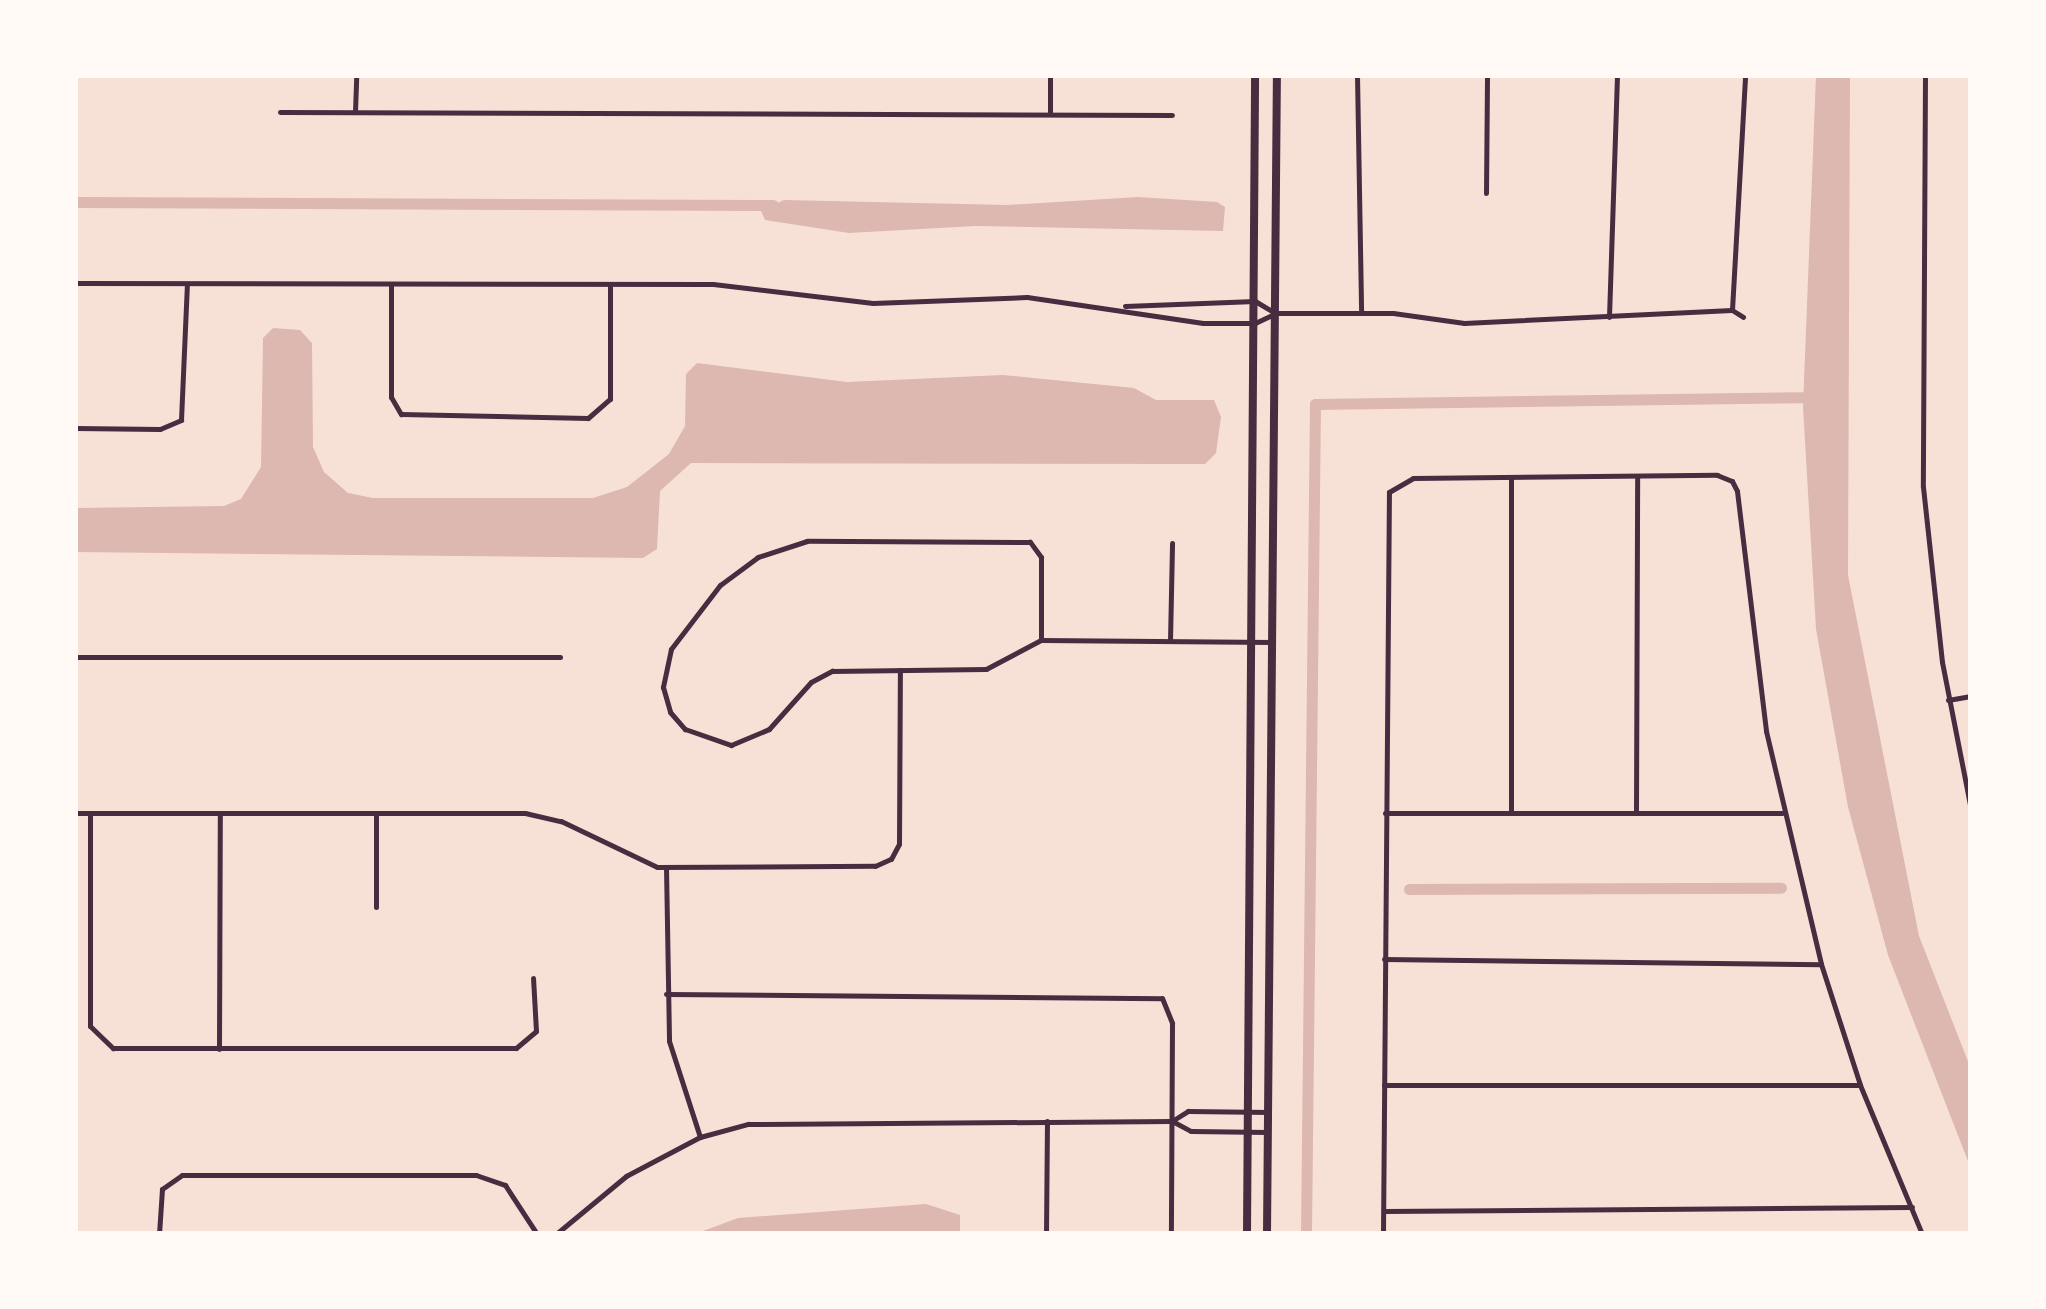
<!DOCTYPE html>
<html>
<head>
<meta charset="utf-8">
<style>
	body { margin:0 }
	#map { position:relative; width:2046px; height:1309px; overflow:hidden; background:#f7e1d7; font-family:Barlow,sans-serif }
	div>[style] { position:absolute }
	.water>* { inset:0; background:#dcb8b0 }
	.canal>* { height:11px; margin:-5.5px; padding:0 5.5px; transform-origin:5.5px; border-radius:5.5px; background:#dcb8b0 }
	.minor>* { height:5px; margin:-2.5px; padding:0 2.5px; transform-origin:2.5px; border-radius:2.5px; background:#4a2c40 }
	.secondary>* { height:8px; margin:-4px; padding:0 4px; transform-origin:4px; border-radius:4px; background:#4a2c40 }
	span { translate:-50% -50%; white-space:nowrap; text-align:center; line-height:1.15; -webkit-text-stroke:9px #fffaf5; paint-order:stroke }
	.frame { position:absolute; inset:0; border:78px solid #fffaf5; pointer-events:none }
</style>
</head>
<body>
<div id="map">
	<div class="water">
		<i style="clip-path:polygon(1816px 75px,1850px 75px,1848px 575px,1919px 936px,1971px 1069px,1971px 1169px,1888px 955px,1848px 807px,1816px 629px,1803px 407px)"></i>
		<i style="clip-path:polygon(1138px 197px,1217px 202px,1225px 207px,1223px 231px,975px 226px,849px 233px,765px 220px,761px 211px,784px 200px,1007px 205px)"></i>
		<i style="clip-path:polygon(273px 328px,300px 330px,312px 343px,313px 447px,324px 472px,348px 493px,373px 498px,593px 498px,627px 487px,669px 454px,685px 426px,686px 374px,697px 363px,847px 382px,1003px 375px,1134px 388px,1156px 400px,1214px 400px,1221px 417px,1216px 453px,1205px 464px,691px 463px,660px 491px,657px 549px,643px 558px,75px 552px,75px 508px,224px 506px,241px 499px,261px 467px,263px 338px)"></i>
		<i style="clip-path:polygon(926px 1204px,960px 1215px,960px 1234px,695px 1234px,738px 1218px)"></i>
	</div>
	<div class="canal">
		<i style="left:75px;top:202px;width:698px;rotate:0.25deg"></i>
		<i style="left:1409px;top:889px;width:372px;rotate:-0.2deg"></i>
		<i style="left:1306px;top:1234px;width:830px;rotate:-89.38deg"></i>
		<i style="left:1315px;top:404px;width:489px;rotate:-0.8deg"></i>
	</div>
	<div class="minor">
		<i style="left:1357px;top:75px;width:238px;rotate:89deg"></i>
		<i style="left:1925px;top:75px;width:412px;rotate:90.3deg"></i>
		<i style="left:1923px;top:487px;width:176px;rotate:83.8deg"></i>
		<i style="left:1942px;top:662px;width:151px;rotate:78.9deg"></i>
		<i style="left:280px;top:112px;width:892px;rotate:0.19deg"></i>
		<i style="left:355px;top:112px;width:37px;rotate:-88deg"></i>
		<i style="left:1050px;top:112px;width:37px;rotate:-90deg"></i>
		<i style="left:1486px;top:193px;width:118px;rotate:-89.5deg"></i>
		<i style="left:75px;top:283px;width:638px;rotate:0.09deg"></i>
		<i style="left:713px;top:284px;width:161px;rotate:6.8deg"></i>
		<i style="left:873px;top:303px;width:154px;rotate:-2.2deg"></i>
		<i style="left:1027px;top:297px;width:178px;rotate:8.4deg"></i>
		<i style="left:1203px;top:323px;width:52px"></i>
		<i style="left:1255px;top:323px;width:23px;rotate:-25deg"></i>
		<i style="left:1276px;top:313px;width:117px"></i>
		<i style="left:1393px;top:313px;width:72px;rotate:8deg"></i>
		<i style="left:1464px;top:323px;width:268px;rotate:-2.8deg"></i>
		<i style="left:391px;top:285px;width:112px;rotate:90deg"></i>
		<i style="left:391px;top:397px;width:20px;rotate:60deg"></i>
		<i style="left:401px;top:414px;width:187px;rotate:1.2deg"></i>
		<i style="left:588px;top:418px;width:29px;rotate:-41deg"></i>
		<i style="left:610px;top:399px;width:115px;rotate:-90deg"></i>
		<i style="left:1125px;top:306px;width:130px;rotate:-2.2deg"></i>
		<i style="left:1255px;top:301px;width:23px;rotate:31deg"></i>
		<i style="left:1732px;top:310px;width:235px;rotate:-86.8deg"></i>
		<i style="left:1732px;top:310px;width:13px;rotate:32deg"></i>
		<i style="left:1609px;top:317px;width:242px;rotate:-88.1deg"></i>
		<i style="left:75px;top:428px;width:85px;rotate:0.7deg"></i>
		<i style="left:160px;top:429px;width:23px;rotate:-23deg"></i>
		<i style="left:181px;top:420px;width:136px;rotate:-87.5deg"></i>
		<i style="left:1041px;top:640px;width:83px;rotate:-90deg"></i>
		<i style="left:1041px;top:557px;width:19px;rotate:-126deg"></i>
		<i style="left:1030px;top:542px;width:223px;rotate:-179.7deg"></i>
		<i style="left:807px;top:541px;width:52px;rotate:161.9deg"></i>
		<i style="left:758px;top:557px;width:47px;rotate:143.6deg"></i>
		<i style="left:720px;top:585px;width:81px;rotate:127.4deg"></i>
		<i style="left:671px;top:649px;width:39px;rotate:102deg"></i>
		<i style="left:663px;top:687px;width:26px;rotate:74deg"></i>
		<i style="left:670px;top:712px;width:23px;rotate:49deg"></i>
		<i style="left:685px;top:729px;width:49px;rotate:19.2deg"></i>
		<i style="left:731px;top:745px;width:41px;rotate:-22.8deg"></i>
		<i style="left:769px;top:729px;width:63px;rotate:-48.2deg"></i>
		<i style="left:811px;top:682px;width:24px;rotate:-28deg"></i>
		<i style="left:832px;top:671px;width:154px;rotate:-0.7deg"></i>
		<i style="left:986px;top:669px;width:62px;rotate:-27.8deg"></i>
		<i style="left:1041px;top:640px;width:232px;rotate:0.5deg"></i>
		<i style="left:1170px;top:641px;width:98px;rotate:-88.8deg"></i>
		<i style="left:75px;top:657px;width:485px"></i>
		<i style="left:1948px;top:700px;width:23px;rotate:-10deg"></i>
		<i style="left:1511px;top:812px;width:335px;rotate:-90deg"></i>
		<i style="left:1636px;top:812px;width:336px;rotate:-89.8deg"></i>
		<i style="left:75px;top:813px;width:450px"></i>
		<i style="left:525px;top:813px;width:37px;rotate:13deg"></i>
		<i style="left:561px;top:821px;width:106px;rotate:25.6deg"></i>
		<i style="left:657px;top:867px;width:218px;rotate:-0.3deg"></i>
		<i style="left:875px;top:866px;width:17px;rotate:-24deg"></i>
		<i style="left:891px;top:859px;width:17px;rotate:-62deg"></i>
		<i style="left:899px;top:844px;width:174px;rotate:-89.7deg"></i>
		<i style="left:90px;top:813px;width:213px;rotate:90deg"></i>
		<i style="left:90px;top:1026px;width:32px;rotate:44deg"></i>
		<i style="left:113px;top:1048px;width:403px"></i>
		<i style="left:516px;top:1048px;width:26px;rotate:-40deg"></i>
		<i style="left:536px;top:1031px;width:53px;rotate:-93.2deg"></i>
		<i style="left:376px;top:813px;width:94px;rotate:90deg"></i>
		<i style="left:1385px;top:813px;width:397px"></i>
		<i style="left:666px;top:867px;width:174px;rotate:89deg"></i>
		<i style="left:669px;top:1041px;width:101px;rotate:72.1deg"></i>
		<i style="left:1384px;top:959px;width:437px;rotate:0.7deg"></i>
		<i style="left:666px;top:994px;width:496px;rotate:0.5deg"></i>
		<i style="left:1162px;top:998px;width:27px;rotate:68deg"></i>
		<i style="left:1172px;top:1023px;width:211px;rotate:90.3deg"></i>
		<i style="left:219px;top:1049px;width:234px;rotate:-89.8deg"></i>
		<i style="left:1384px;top:1085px;width:476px"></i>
		<i style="left:1172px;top:1121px;width:19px;rotate:-32deg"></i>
		<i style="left:1188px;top:1111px;width:81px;rotate:0.7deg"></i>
		<i style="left:1384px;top:1211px;width:528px;rotate:-0.43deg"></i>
		<i style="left:159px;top:1234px;width:45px;rotate:-86.2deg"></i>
		<i style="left:162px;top:1189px;width:24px;rotate:-35deg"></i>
		<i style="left:182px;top:1175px;width:294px"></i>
		<i style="left:476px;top:1175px;width:31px;rotate:19deg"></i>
		<i style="left:505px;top:1185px;width:59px;rotate:56.9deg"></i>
		<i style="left:556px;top:1234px;width:91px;rotate:-39.6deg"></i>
		<i style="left:626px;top:1176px;width:84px;rotate:-27.8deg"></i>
		<i style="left:700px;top:1137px;width:50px;rotate:-15.2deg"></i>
		<i style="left:748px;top:1124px;width:424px;rotate:-0.4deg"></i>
		<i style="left:1172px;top:1121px;width:21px;rotate:28deg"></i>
		<i style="left:1191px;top:1131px;width:76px;rotate:0.8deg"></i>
		<i style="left:1046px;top:1234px;width:113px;rotate:-89.5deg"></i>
		<i style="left:1383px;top:1234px;width:742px;rotate:-89.54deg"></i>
		<i style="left:1389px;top:492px;width:28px;rotate:-30deg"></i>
		<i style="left:1413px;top:478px;width:304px;rotate:-0.6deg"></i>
		<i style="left:1717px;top:475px;width:16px;rotate:22deg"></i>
		<i style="left:1732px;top:481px;width:11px;rotate:63deg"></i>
		<i style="left:1737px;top:491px;width:242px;rotate:83.1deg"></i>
		<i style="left:1766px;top:731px;width:239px;rotate:76.7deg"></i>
		<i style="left:1821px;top:964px;width:127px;rotate:72.1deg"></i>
		<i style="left:1860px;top:1085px;width:161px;rotate:67.4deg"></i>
	</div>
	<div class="secondary">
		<i style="left:1247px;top:1234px;width:1159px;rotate:-89.6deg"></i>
		<i style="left:1267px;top:1234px;width:1159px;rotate:-89.51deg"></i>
	</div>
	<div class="frame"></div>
</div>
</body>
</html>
